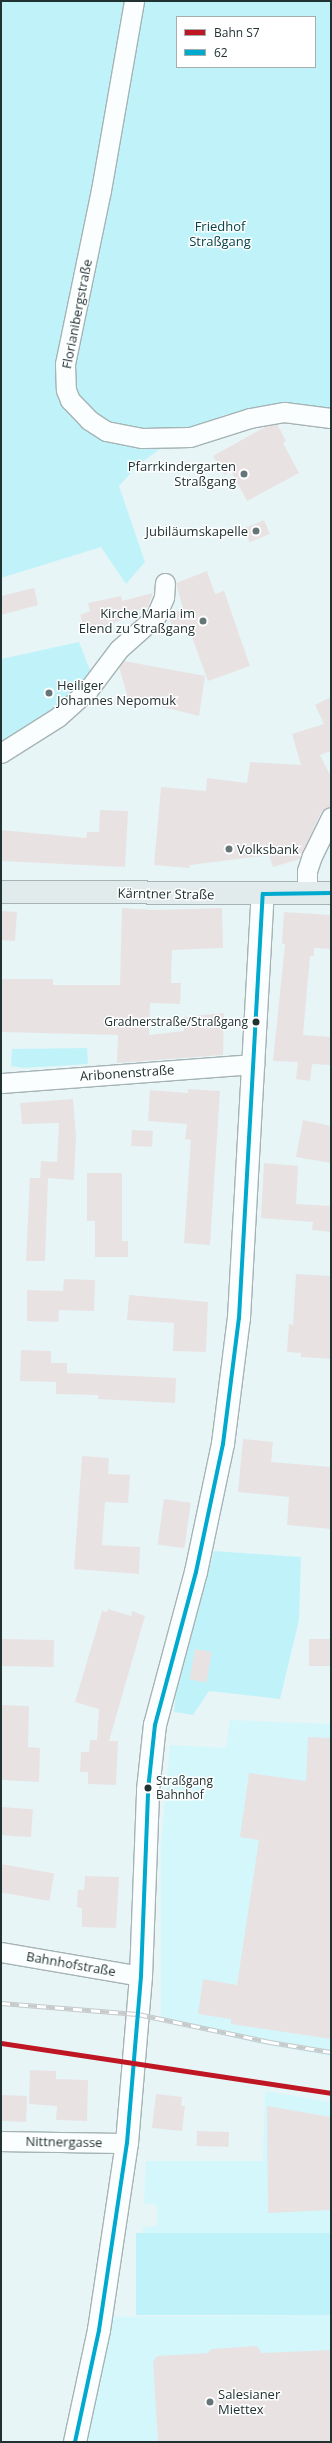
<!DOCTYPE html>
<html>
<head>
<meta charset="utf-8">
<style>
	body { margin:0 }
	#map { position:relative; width:332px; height:2443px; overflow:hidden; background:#e7f5f7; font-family:"Open Sans",sans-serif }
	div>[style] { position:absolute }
	.built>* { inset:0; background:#d4f7fb }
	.green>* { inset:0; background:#c0f3f9; transform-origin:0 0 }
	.building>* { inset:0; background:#e9e2e3; transform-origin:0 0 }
	.roads { filter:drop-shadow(1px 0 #a5b3b5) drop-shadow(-1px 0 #a5b3b5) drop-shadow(0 1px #a5b3b5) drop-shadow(0 -1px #a5b3b5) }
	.street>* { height:19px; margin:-9.5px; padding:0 9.5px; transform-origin:9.5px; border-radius:9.5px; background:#fbfefe }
	.secondary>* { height:22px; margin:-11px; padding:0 11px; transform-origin:11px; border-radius:11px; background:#fbfefe }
	.primary>* { height:22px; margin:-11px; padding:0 11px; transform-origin:11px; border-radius:11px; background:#e2ebec }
	.rail>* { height:4.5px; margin-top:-2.25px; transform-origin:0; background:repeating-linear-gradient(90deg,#fff 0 9px,#c6caca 0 18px); box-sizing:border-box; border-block:1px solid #c6caca }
	.bus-1>* { height:4px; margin:-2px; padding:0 2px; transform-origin:2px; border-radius:2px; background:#00a9ce }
	.rail-1>* { height:5px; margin:-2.5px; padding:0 2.5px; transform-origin:2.5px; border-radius:2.5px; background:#be1622 }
	.dots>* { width:11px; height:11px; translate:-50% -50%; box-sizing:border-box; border:2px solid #fff; border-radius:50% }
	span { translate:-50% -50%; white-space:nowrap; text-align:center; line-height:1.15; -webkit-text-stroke:3px #fff; paint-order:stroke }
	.bus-label { font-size:12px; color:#213233 }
	.right { translate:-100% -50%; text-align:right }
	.left { translate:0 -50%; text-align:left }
	.park-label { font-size:13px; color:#00434a }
	.street-label { font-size:13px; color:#213233 }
	.poi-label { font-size:13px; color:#213233 }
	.frame { position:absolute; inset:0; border:2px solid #213233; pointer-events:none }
	.legend { position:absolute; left:176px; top:16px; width:140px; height:52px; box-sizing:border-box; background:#fff; border:1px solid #a6adad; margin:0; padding:5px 7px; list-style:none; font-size:12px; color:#213233 }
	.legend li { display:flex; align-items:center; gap:8px; height:20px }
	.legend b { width:20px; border:1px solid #a6adad }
</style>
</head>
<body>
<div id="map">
	<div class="built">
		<i style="clip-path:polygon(230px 1720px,331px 1724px,331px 2056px,256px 2043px,161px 2020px,161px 1844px,170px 1745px,226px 1748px)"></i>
		<i style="clip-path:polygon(265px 2091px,331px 2102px,331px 2233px,142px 2238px,143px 2227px,157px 2226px,157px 2205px,144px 2203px,146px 2161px,263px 2161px)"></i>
		<i style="clip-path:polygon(331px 2315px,331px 2442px,63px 2442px,79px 2384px,92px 2317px)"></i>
	</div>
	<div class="green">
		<i style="clip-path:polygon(evenodd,1px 1px,331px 1px,331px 408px,286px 403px,223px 415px,190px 437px,160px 449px,138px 465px,119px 486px,145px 562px,126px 584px,101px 547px,1px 578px,1px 1px,177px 17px,315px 17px,315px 67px,177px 67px,177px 17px)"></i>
		<i style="clip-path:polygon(79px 642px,92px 675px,60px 708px,1px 747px,1px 659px)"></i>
		<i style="clip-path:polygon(87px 1048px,88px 1064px,24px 1068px,11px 1066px,12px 1049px)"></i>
		<i style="clip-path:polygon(214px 1551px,301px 1557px,299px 1620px,280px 1699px,209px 1691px,193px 1715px,174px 1712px,176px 1691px)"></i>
		<i style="left:331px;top:2233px;width:82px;height:195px;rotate:90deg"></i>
	</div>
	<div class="building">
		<i style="clip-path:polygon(277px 424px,286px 441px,283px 443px,299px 473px,247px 501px,231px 471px,224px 475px,213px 456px,267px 426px)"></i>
		<i style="left:264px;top:520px;width:15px;height:22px;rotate:67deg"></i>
		<i style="clip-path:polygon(207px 571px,215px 594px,224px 591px,250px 666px,208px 681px,189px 629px,175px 634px,168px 615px,183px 609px,176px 583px)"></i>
		<i style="clip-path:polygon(34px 588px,38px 605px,1px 615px,1px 596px)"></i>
		<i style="clip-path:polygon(153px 593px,148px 607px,124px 616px,124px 619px,86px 633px,80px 615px,90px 611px,88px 603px,121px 596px,122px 601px)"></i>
		<i style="clip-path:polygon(124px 661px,205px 676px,199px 716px,128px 698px,119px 667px)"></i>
		<i style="clip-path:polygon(331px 697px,331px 751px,320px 755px,331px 777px,331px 806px,321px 812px,300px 859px,273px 867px,269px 855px,190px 865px,189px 868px,154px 865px,161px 787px,206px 791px,207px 778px,247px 783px,250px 762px,301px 765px,292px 734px,324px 724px,315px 705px)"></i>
		<i style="clip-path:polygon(100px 810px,128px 811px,125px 867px,1px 861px,1px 830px,86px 838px,87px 832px,99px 832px)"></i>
		<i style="clip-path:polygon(122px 908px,153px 910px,222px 908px,223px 948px,172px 950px,171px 983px,181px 983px,180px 1004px,150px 1003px,149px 1035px,184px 1031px,184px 1017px,224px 1013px,223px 1055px,117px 1063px,118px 1035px,1px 1032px,1px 979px,53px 979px,53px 985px,120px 985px)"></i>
		<i style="left:1px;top:911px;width:16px;height:29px;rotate:4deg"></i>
		<i style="clip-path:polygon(284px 912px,331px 915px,331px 949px,314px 948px,314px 956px,310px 956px,303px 1035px,331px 1037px,331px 1065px,312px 1064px,310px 1081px,296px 1079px,298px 1062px,273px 1061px,285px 944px,282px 944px)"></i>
		<i style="clip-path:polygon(188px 1089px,220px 1091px,210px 1245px,184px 1243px,191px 1140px,185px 1139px,187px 1124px,148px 1121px,150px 1090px,188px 1093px)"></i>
		<i style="clip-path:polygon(73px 1099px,76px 1136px,74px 1180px,48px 1178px,45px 1261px,26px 1261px,30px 1178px,40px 1178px,41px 1161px,57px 1162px,59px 1123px,22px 1124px,20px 1103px)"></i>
		<i style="clip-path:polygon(303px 1120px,331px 1126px,331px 1163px,296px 1157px)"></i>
		<i style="left:132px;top:1130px;width:21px;height:16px;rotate:3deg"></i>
		<i style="clip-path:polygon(264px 1163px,298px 1166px,296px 1204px,331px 1206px,331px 1232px,312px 1230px,313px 1222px,261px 1218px)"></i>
		<i style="clip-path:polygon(87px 1173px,122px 1173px,122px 1241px,128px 1241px,128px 1257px,95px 1257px,95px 1221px,87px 1221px)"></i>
		<i style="clip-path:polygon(296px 1274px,331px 1276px,331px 1359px,301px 1357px,301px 1353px,287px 1352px,289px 1324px,293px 1325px)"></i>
		<i style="clip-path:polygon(64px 1279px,95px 1280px,94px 1311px,59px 1310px,58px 1322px,27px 1321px,27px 1290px,63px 1291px)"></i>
		<i style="clip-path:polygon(129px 1295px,208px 1302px,206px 1352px,173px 1351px,174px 1323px,127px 1320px)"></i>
		<i style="clip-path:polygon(21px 1350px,51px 1351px,51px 1363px,67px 1363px,67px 1373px,176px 1378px,175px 1403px,98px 1399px,98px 1395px,56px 1394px,56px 1382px,20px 1381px)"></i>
		<i style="clip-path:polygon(243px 1439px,273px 1442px,271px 1462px,331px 1467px,331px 1529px,287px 1525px,289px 1497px,238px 1492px)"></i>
		<i style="clip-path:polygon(82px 1456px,109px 1458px,108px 1474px,130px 1475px,128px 1503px,105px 1502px,102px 1545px,140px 1547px,139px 1574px,74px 1569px)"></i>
		<i style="left:164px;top:1499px;width:27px;height:46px;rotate:8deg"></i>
		<i style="clip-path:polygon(108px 1609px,131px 1616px,132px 1611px,145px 1616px,109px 1741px,118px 1741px,116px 1785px,88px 1784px,88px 1772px,80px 1772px,81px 1752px,89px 1752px,90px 1740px,97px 1740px,99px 1709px,75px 1702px,102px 1611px,107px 1612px)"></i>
		<i style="left:1px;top:1639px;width:53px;height:27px;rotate:1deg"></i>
		<i style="left:309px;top:1639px;width:22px;height:27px"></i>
		<i style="left:195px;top:1649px;width:17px;height:31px;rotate:10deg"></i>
		<i style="clip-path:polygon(1px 1705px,29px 1706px,28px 1747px,40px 1748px,39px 1782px,1px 1780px)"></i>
		<i style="clip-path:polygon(308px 1737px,331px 1738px,331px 2039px,231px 2024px,231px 2019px,198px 2014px,203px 1979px,237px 1985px,259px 1840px,240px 1837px,249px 1773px,306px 1781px)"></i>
		<i style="left:1px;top:1807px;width:32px;height:28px;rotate:4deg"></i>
		<i style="left:1px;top:1864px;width:54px;height:28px;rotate:10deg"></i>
		<i style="clip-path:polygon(85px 1876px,119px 1877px,116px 1928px,82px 1927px,82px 1908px,77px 1907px,78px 1890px,84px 1890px)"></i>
		<i style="clip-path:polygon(30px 2070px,56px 2071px,56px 2079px,88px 2080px,87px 2121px,56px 2120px,57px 2106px,29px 2104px)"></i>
		<i style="clip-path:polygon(156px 2094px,182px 2097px,181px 2106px,185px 2106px,182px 2131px,152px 2128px)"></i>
		<i style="left:1px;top:2095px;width:26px;height:26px;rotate:2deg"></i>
		<i style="clip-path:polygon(267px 2106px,331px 2117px,331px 2210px,268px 2213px)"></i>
		<i style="left:197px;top:2131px;width:32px;height:15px;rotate:2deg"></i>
		<i style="clip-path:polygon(257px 2346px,262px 2353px,331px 2350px,331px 2442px,158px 2442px,153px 2362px,157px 2356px,208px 2353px,211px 2349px)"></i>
	</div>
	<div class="roads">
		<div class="street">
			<i style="left:134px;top:1px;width:192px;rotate:99.9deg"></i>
			<i style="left:101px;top:190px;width:178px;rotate:101.7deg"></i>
			<i style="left:65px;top:364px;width:26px;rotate:88deg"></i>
			<i style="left:66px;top:390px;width:11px;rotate:68deg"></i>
			<i style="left:70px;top:400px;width:28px;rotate:46deg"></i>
			<i style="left:89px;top:420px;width:20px;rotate:33deg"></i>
			<i style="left:106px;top:431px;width:37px;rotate:11deg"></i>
			<i style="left:142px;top:438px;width:48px;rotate:-1.2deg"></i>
			<i style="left:190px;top:437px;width:63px;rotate:-17.6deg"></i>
			<i style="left:250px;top:418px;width:35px;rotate:-10deg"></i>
			<i style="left:284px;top:412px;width:47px;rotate:7.3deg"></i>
			<i style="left:1px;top:753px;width:67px;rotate:-32.3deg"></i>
			<i style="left:58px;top:717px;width:40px;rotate:-42deg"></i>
			<i style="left:88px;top:690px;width:51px;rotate:-52.9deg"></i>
			<i style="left:119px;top:649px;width:50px;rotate:-41.7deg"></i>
			<i style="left:156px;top:616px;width:21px;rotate:-67deg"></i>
			<i style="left:164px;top:597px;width:14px;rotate:-86deg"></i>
			<i style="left:307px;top:894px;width:23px;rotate:-90deg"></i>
			<i style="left:307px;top:871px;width:16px;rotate:-72deg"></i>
			<i style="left:312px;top:856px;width:43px;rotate:-64deg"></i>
			<i style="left:1px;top:1083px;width:254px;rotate:-4.3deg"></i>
			<i style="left:1px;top:1952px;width:142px;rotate:9.7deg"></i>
			<i style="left:1px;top:2141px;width:126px;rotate:0.9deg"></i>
		</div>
		<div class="secondary">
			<i style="left:75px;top:2442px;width:115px;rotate:-77.9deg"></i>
			<i style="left:99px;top:2330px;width:189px;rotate:-81.5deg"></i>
			<i style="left:127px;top:2143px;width:168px;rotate:-85.2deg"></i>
			<i style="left:141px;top:1976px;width:186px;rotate:-87.8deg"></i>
			<i style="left:148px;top:1790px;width:65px;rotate:-83.9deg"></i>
			<i style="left:155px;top:1725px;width:158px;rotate:-75deg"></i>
			<i style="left:196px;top:1572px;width:131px;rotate:-78.1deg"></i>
			<i style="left:223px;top:1444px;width:127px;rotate:-82.8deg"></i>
			<i style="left:239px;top:1318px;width:425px;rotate:-86.8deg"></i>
		</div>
		<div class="primary">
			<i style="left:1px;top:892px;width:330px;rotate:0.2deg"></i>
		</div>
	</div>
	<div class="rail">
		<i style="left:1px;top:2003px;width:137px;rotate:4.6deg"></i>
		<i style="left:138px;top:2014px;width:135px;rotate:12deg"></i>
		<i style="left:270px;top:2042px;width:62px;rotate:9.3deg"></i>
	</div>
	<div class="bus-1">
		<i style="left:263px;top:894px;width:68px;rotate:-0.8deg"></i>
		<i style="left:75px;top:2442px;width:115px;rotate:-77.9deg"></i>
		<i style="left:99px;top:2330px;width:189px;rotate:-81.5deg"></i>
		<i style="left:127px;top:2143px;width:168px;rotate:-85.2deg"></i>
		<i style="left:141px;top:1976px;width:186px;rotate:-87.8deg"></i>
		<i style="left:148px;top:1790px;width:65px;rotate:-83.9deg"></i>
		<i style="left:155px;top:1725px;width:158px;rotate:-75deg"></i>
		<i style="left:196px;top:1572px;width:131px;rotate:-78.1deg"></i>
		<i style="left:223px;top:1444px;width:127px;rotate:-82.8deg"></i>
		<i style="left:239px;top:1318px;width:425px;rotate:-86.8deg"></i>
	</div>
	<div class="rail-1">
		<i style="left:1px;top:2043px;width:334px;rotate:8.6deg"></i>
	</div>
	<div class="dots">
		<i style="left:244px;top:474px;background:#667678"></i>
		<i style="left:256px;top:531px;background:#667678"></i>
		<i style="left:203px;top:621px;background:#667678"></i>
		<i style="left:49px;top:693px;background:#667678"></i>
		<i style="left:229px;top:849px;background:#667678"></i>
		<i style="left:256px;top:1022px;background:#213233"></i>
		<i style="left:148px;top:1788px;background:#213233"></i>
		<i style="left:210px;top:2402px;background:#667678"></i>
	</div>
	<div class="bus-label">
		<span class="right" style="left:248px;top:1022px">Gradnerstraße/Straßgang</span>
		<span class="left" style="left:156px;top:1788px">Straßgang<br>Bahnhof</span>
	</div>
	<div class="park-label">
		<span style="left:220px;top:234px">Friedhof<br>Straßgang</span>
	</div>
	<div class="street-label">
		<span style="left:77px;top:314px;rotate:-79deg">Florianibergstraße</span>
		<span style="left:166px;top:894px;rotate:1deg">Kärntner Straße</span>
		<span style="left:127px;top:1073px;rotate:-4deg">Aribonenstraße</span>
		<span style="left:71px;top:1964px;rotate:10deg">Bahnhofstraße</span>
		<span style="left:64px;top:2142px;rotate:1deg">Nittnergasse</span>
	</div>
	<div class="poi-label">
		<span class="right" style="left:236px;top:474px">Pfarrkindergarten<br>Straßgang</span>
		<span class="right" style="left:248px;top:531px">Jubiläumskapelle</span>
		<span class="right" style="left:195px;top:621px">Kirche Maria im<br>Elend zu Straßgang</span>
		<span class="left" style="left:57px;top:693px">Heiliger<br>Johannes Nepomuk</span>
		<span class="left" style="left:237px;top:849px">Volksbank</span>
		<span class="left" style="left:218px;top:2402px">Salesianer<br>Miettex</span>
	</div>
	<div class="frame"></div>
	<ul class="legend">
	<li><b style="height:5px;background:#be1622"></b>Bahn S7</li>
	<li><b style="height:5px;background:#00a9ce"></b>62</li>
	</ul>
</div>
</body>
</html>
